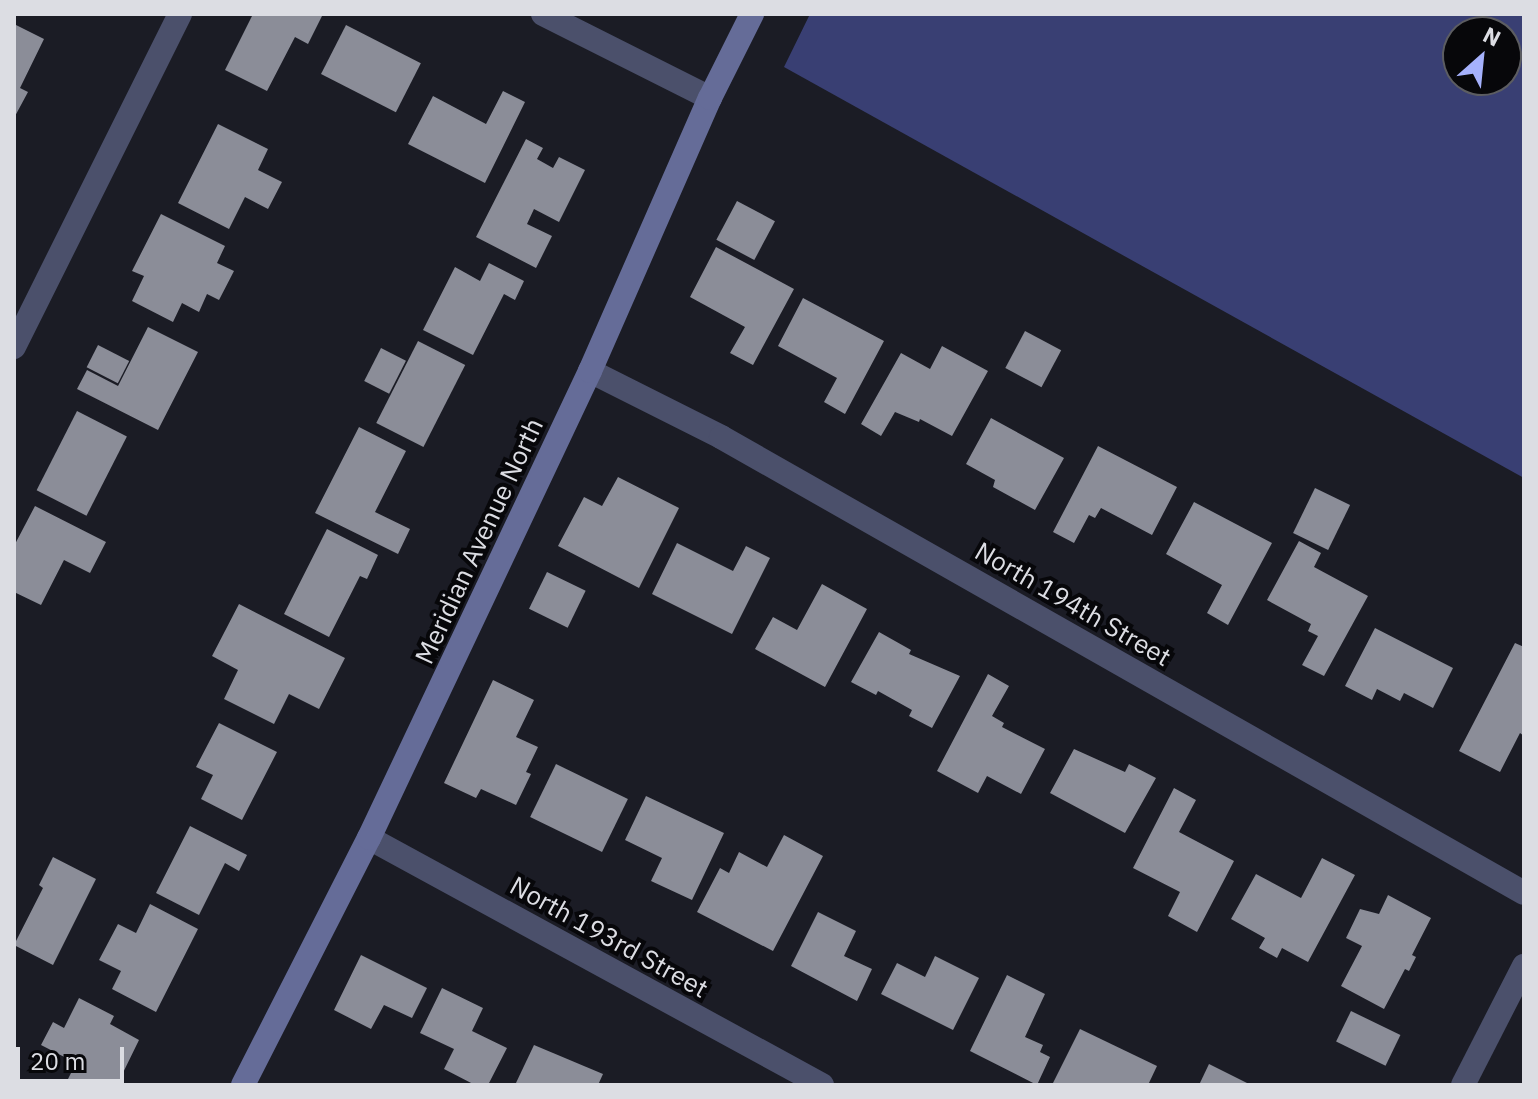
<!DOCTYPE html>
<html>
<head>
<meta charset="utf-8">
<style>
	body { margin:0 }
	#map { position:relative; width:1538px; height:1099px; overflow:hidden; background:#1b1c25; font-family:"IBM Plex Sans",sans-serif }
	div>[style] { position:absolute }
	.green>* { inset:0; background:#393f73 }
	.building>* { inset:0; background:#8b8d98; transform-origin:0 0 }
	.street>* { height:24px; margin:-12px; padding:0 12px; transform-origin:12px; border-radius:12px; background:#4b506b }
	.secondary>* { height:24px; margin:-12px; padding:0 12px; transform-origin:12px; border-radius:12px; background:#656c98 }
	span { translate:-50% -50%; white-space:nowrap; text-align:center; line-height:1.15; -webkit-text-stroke:8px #07070a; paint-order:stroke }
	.street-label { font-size:26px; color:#dcdde3 }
	.frame { position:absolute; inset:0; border:16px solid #dcdde3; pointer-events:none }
	.north { position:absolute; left:1442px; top:16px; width:80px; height:80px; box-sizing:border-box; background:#07070a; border:2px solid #5c5d61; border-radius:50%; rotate:27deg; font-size:22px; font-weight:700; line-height:32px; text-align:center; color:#dcdde3 }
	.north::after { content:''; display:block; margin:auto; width:28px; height:36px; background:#a5b1fc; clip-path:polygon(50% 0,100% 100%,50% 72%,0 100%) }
	.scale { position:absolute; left:16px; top:1047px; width:108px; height:36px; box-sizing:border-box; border:4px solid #dcdde3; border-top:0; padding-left:10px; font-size:24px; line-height:28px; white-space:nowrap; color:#dcdde3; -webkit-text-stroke:6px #07070a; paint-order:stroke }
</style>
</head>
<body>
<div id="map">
	<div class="green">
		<i style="clip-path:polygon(evenodd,810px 14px,1524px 14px,1524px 478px,784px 67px,810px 14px,1458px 32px,1506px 32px,1506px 80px,1458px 80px,1458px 32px)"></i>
	</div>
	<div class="building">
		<i style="clip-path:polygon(253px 14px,323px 14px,308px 44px,295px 37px,267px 91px,225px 70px)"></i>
		<i style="clip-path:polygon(14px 24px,44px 39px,20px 88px,28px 92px,14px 118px)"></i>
		<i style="left:346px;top:25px;width:84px;height:55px;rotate:27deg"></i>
		<i style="clip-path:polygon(503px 91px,525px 102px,485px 183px,408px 144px,433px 96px,486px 124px)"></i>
		<i style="clip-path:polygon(218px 124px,268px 149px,258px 170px,282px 182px,268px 209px,245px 197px,229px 229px,178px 203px)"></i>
		<i style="clip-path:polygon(526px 139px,543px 148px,537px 159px,553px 168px,559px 157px,585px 170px,559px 222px,534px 209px,527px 224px,552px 236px,536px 268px,476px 237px)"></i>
		<i style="left:737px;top:201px;width:43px;height:44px;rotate:28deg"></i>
		<i style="clip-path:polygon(161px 214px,225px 246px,217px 263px,234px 271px,219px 300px,207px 294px,199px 312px,182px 303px,173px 322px,132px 301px,144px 276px,132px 271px)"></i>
		<i style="clip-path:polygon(716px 247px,794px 289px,753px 365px,730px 353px,745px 327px,690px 297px)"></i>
		<i style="clip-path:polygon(489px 263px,524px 281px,515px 300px,504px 294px,473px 355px,423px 330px,455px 267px,480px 281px)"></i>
		<i style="clip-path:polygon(803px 298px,884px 341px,845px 414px,824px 402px,837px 378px,778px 346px)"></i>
		<i style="clip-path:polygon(148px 327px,198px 352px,158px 430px,77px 389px,87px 370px,118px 386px)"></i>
		<i style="left:1025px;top:331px;width:41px;height:42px;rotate:28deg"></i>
		<i style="left:418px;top:341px;width:53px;height:92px;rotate:27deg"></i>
		<i style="left:98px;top:345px;width:35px;height:25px;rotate:27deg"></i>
		<i style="clip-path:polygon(942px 346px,988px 371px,952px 436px,920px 419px,919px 422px,895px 412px,881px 436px,861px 424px,901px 353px,930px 369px)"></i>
		<i style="left:381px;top:348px;width:28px;height:37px;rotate:27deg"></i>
		<i style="left:77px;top:411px;width:56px;height:89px;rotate:27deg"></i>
		<i style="clip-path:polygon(991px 418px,1064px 458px,1035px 510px,993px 487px,995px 480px,966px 464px)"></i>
		<i style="clip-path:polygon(359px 427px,406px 451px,375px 512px,410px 529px,398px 554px,315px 513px)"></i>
		<i style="clip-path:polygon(1098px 446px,1177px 487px,1152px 535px,1101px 508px,1095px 518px,1089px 515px,1074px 543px,1053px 532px)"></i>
		<i style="clip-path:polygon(618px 477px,679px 508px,639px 588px,558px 546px,584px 497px,602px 506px)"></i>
		<i style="left:1315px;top:488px;width:39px;height:50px;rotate:26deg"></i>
		<i style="clip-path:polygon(1194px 502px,1272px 543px,1228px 625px,1207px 613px,1222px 585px,1166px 554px)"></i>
		<i style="clip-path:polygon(35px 506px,106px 542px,90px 573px,64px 560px,41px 605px,14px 592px,14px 546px)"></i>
		<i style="clip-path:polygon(327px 529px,378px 555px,367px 579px,360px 576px,329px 637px,284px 614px)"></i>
		<i style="clip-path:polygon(1299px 541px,1321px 553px,1314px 567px,1368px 596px,1324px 676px,1302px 665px,1318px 636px,1308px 631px,1311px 624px,1267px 600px)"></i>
		<i style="clip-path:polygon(677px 543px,733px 571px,746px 546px,770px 558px,732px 634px,652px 594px)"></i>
		<i style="left:547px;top:572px;width:43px;height:41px;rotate:26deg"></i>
		<i style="clip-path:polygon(822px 584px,867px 609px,825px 687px,755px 649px,773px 617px,797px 630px)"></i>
		<i style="clip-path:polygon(239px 604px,345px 658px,319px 709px,289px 694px,274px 724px,224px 699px,238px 670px,212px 656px)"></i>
		<i style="clip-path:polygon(1375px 628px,1453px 668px,1433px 708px,1404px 693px,1400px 701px,1377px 689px,1372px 700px,1345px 686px)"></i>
		<i style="clip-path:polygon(879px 632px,911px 650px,909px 654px,960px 676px,932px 728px,909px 716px,912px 710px,878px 691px,876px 695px,851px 682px)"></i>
		<i style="clip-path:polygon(1515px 643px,1524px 647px,1524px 736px,1520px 733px,1500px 772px,1459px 751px)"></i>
		<i style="clip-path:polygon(988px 674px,1009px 686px,992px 716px,1004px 723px,1002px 727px,1045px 749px,1021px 794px,987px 776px,978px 793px,937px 771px)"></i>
		<i style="clip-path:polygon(493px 680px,534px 700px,516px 737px,538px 747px,526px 772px,531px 774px,516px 805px,481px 789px,476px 798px,444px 783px)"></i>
		<i style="clip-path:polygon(219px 723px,277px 752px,242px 820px,201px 799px,213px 775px,196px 767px)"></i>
		<i style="clip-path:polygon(1074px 749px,1125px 772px,1129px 764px,1156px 778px,1125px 833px,1050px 793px)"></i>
		<i style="left:556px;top:764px;width:80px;height:59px;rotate:26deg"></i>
		<i style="clip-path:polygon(1174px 788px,1196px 800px,1179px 832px,1234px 861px,1197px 932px,1168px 916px,1180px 892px,1133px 868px)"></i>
		<i style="clip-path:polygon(646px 796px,724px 833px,692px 900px,651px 881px,662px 858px,625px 840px)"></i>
		<i style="clip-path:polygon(190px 826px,247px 855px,239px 871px,225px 863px,199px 915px,156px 893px)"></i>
		<i style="clip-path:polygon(784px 835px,823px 856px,773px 951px,697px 912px,720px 868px,729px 873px,739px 852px,767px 867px)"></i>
		<i style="clip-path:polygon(53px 857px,96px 879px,53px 965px,14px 945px,43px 888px,39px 885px)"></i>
		<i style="clip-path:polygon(1322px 858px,1355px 875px,1308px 962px,1282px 948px,1277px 958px,1259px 948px,1265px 938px,1231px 919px,1256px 874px,1301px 898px)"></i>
		<i style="clip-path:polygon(1388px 895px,1431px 918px,1412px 955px,1416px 957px,1409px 971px,1405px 969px,1384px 1009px,1341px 986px,1362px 946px,1346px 938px,1360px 909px,1379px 914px)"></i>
		<i style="clip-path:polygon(150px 904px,198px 929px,156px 1012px,112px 989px,121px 971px,99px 960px,118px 924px,136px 933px)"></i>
		<i style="clip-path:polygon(818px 912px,856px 931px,844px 956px,872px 969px,857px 1001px,791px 966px)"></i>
		<i style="clip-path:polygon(361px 955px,427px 988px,412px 1018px,384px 1005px,371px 1029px,334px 1010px)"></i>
		<i style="clip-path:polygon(935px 956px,979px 978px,953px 1030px,881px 994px,897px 963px,925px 977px)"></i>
		<i style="clip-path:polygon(1007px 975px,1045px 994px,1025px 1037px,1043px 1045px,1040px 1052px,1050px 1057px,1037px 1085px,970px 1051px)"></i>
		<i style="clip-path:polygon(442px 988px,483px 1008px,472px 1031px,507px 1048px,488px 1085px,475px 1085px,444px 1069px,454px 1049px,420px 1033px)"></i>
		<i style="clip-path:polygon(79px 998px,114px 1016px,110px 1024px,139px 1040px,117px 1085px,65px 1085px,76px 1063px,41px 1045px,53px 1022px,64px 1028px)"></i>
		<i style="left:1351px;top:1011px;width:55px;height:34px;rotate:26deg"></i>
		<i style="clip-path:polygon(1080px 1029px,1157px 1066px,1148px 1085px,1052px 1085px)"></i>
		<i style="clip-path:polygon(534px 1045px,603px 1074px,598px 1085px,515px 1085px)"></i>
		<i style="clip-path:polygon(1209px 1064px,1251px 1085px,1199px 1085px)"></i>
	</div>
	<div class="street">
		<i style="left:543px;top:14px;width:187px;rotate:26.7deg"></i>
		<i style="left:14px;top:347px;width:372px;rotate:-63.5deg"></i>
		<i style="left:590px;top:371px;width:147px;rotate:26.7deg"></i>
		<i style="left:721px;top:437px;width:923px;rotate:29.59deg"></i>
		<i style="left:369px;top:838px;width:516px;rotate:28.6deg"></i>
		<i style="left:1463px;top:1085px;width:134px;rotate:-62.9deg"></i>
	</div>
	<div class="secondary">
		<i style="left:243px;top:1085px;width:277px;rotate:-63deg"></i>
		<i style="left:369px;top:838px;width:517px;rotate:-64.67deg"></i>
		<i style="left:590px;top:371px;width:298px;rotate:-66.3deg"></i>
		<i style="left:710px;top:98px;width:94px;rotate:-63.4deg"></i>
	</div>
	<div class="street-label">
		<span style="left:479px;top:541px;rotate:-65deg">Meridian Avenue North</span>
		<span style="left:1073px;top:604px;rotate:30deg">North 194th Street</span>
		<span style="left:609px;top:937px;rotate:29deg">North 193rd Street</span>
	</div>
	<div class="frame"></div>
	<div class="north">N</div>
	<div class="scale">20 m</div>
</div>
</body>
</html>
